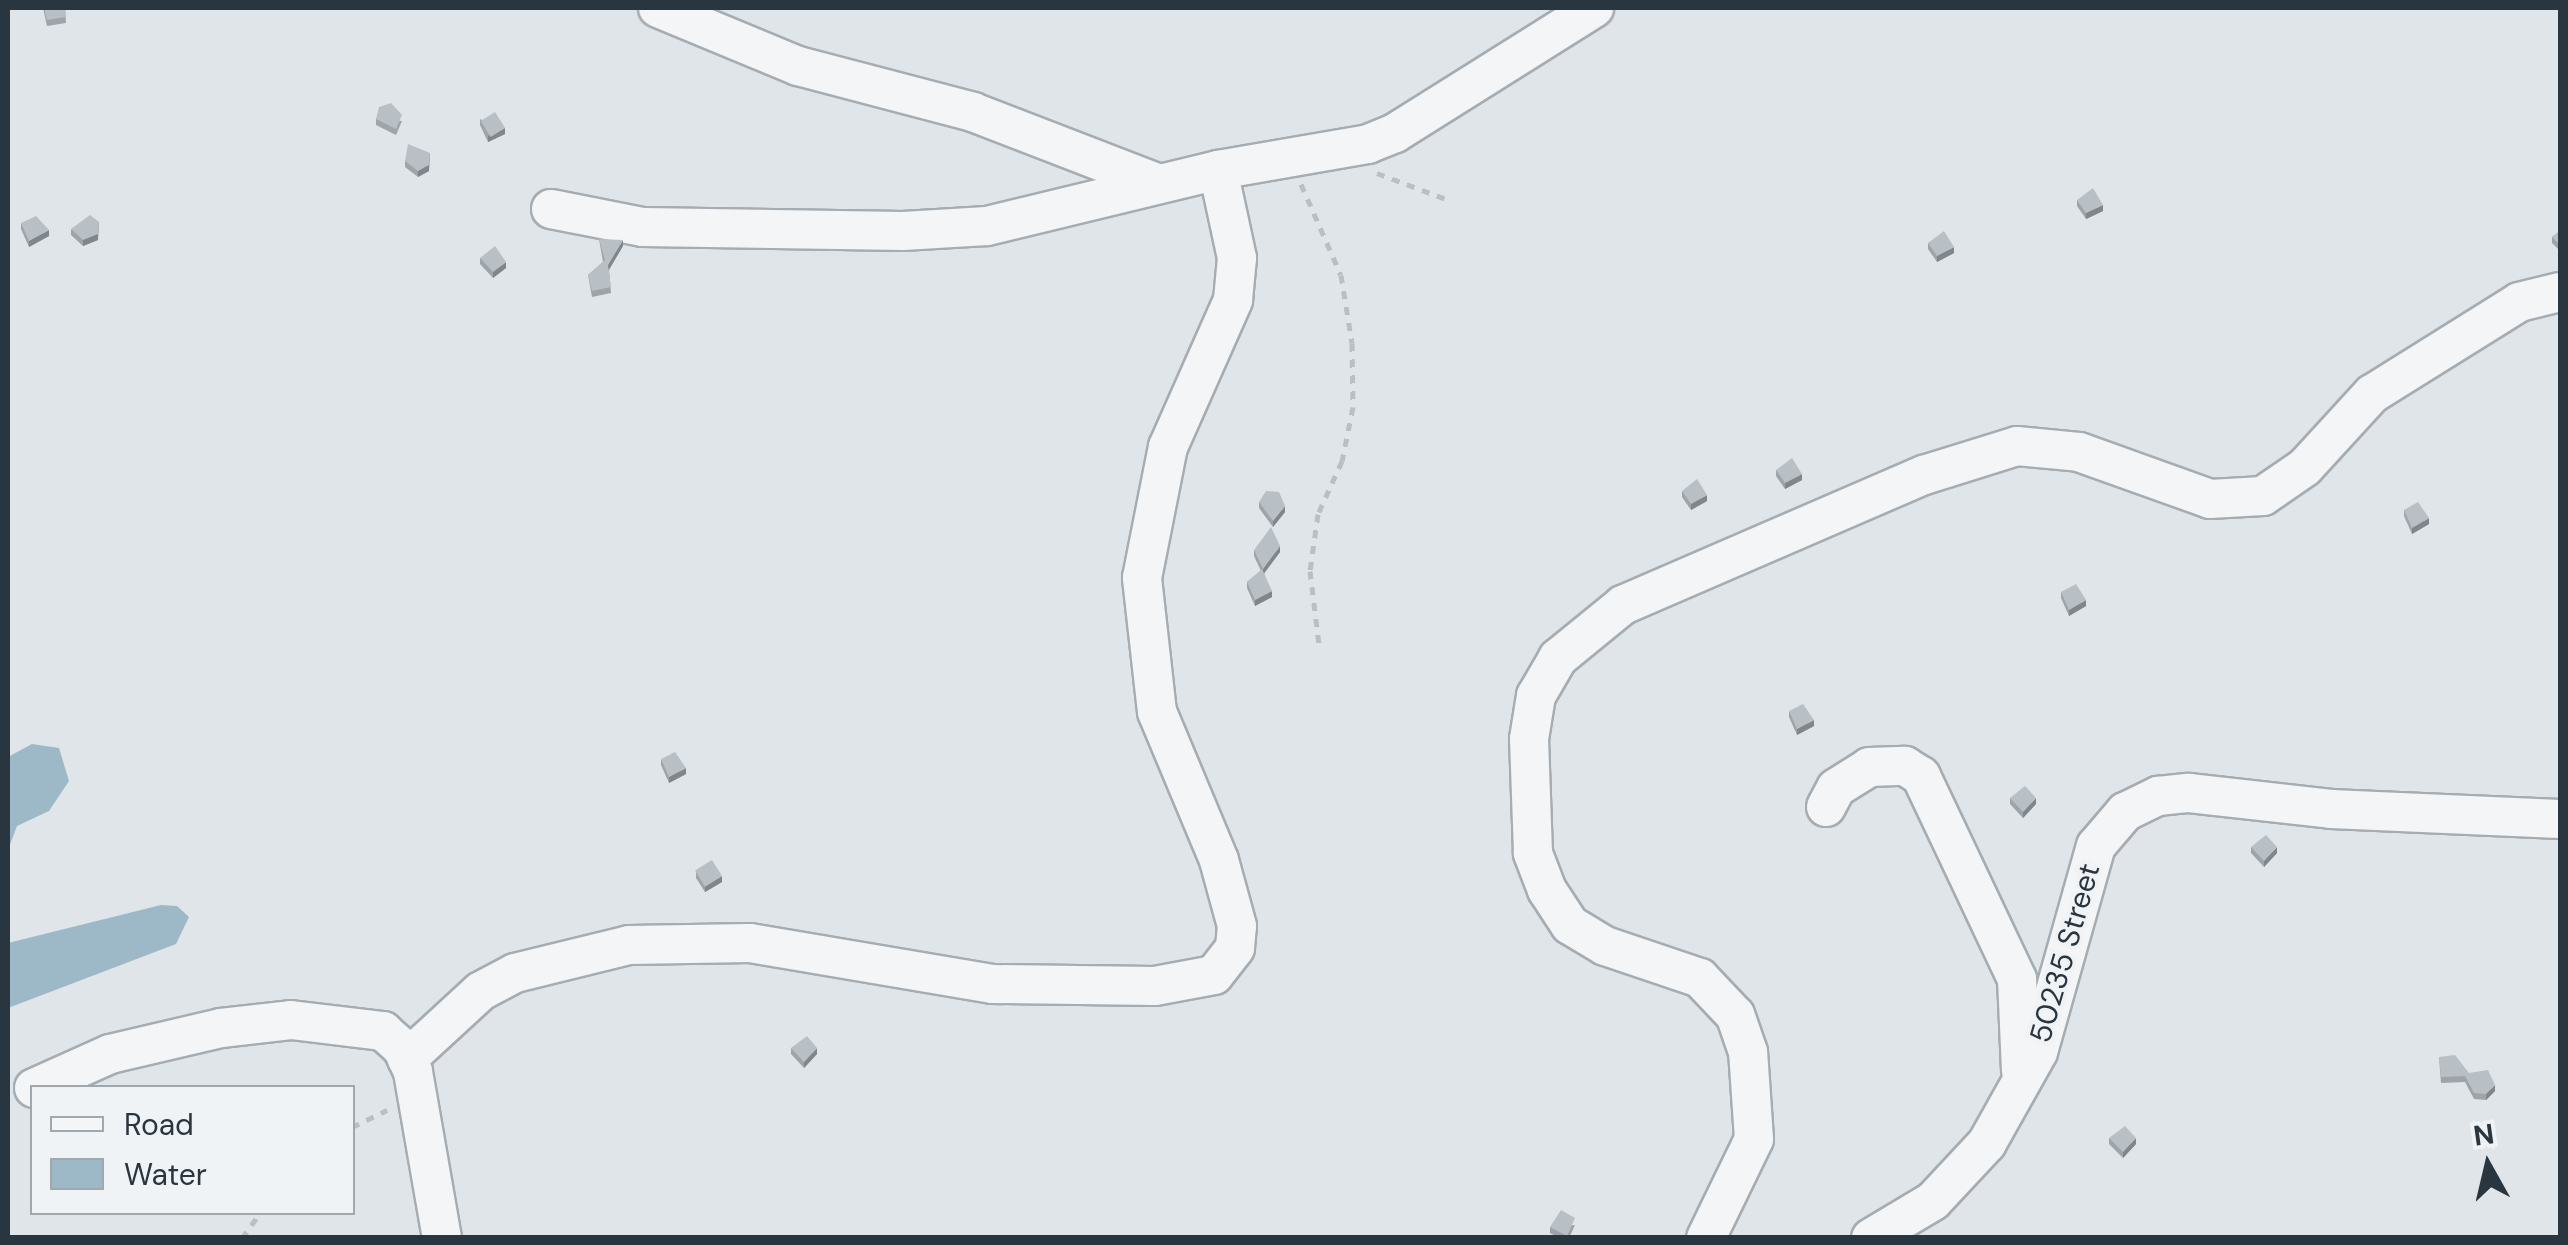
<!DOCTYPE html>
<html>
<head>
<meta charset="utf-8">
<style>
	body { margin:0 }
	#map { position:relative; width:2568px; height:1245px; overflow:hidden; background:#e0e5e9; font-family:"DM Sans",sans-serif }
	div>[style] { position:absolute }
	.water>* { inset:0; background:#9db8c7 }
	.path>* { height:5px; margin-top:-2.5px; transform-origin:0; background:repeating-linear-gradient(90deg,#babfc3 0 8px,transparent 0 16px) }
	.roads { filter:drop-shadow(2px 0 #a5adb3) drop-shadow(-2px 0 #a5adb3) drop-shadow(0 2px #a5adb3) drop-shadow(0 -2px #a5adb3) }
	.minor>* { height:38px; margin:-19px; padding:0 19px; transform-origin:19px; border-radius:19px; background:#f3f5f7 }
	.wall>* { inset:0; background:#9ea4a9 }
	.shaded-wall>* { inset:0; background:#81868a }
	.building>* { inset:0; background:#b8bfc5; transform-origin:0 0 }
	span { translate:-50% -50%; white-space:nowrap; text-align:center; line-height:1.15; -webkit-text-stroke:8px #f0f3f6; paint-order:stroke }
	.street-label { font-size:30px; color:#29353f }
	.frame { position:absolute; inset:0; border:10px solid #29353f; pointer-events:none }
	.legend { position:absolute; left:30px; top:1085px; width:325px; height:130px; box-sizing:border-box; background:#f0f3f6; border:2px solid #a0a7ad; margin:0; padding:12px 18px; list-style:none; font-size:30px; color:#29353f }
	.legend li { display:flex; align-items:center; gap:20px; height:50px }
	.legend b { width:50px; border:2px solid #a0a7ad }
	.north { position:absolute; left:2438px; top:1115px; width:100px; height:100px; -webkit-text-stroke:8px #f0f3f6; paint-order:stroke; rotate:352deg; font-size:28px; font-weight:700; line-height:40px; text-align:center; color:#29353f }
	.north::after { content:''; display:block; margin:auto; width:35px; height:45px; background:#29353f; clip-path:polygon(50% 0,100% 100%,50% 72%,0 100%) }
</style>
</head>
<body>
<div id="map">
	<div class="water">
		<i style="clip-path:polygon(32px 744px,59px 748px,69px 781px,49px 811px,17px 826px,8px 850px,8px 757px)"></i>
		<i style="clip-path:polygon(161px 905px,177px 906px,189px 917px,176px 944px,8px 1008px,8px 943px)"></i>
	</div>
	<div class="path">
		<i style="left:1377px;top:173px;width:77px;rotate:20.6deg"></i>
		<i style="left:1301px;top:184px;width:99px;rotate:66.3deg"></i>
		<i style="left:1341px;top:275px;width:69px;rotate:80.8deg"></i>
		<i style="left:1352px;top:343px;width:64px;rotate:89.1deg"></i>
		<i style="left:1353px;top:407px;width:55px;rotate:101.5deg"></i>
		<i style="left:1342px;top:461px;width:58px;rotate:114.4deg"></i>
		<i style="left:1318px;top:514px;width:58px;rotate:98deg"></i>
		<i style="left:1310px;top:571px;width:74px;rotate:83deg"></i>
		<i style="left:352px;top:1127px;width:39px;rotate:-26deg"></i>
		<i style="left:242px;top:1238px;width:32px;rotate:-54deg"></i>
	</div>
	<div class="roads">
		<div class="minor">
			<i style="left:658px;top:8px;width:152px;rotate:22.5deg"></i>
			<i style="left:798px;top:66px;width:181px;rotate:14.7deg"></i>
			<i style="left:973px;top:112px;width:192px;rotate:21.1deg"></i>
			<i style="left:551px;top:209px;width:94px;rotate:11.1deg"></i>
			<i style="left:643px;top:227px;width:260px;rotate:0.9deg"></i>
			<i style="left:903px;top:231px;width:84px;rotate:-3.4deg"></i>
			<i style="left:987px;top:226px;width:238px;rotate:-13.6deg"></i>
			<i style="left:1826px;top:807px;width:21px;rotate:-62deg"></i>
			<i style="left:1836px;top:788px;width:39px;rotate:-32deg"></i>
			<i style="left:1869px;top:767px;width:36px;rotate:-2deg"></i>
			<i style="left:1905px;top:766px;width:19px;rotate:32deg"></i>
			<i style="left:1921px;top:776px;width:225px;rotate:64.7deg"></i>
			<i style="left:2017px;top:979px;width:92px;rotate:87.5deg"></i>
			<i style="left:407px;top:1059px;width:100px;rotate:-42.6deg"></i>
			<i style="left:481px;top:991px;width:38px;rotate:-28deg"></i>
			<i style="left:515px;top:973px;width:117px;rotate:-13.8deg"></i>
			<i style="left:629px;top:945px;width:121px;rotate:-0.9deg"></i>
			<i style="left:750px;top:943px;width:246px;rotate:9.6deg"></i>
			<i style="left:993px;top:984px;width:162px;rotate:0.7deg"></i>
			<i style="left:1155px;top:986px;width:60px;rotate:-10.6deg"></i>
			<i style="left:1214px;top:975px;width:34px;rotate:-52deg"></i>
			<i style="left:1235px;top:948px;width:22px;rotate:-85deg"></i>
			<i style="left:1237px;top:926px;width:68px;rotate:-105.3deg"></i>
			<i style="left:1219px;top:860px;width:160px;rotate:-112.7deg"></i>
			<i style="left:1157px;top:712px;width:135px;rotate:-96.4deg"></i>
			<i style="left:1142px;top:578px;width:134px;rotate:-78.8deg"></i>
			<i style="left:1168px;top:447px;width:161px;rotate:-66.1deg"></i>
			<i style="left:1233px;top:300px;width:42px;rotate:-84.6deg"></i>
			<i style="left:1237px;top:258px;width:90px;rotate:-102.2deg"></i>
			<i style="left:1218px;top:170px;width:152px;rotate:-9.8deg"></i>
			<i style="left:1368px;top:144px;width:29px;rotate:-22deg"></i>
			<i style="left:1395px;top:133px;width:235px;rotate:-32.1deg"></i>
			<i style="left:34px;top:1088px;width:83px;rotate:-24.1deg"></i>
			<i style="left:110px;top:1054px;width:114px;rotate:-13.2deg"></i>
			<i style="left:221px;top:1028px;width:70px;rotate:-6.5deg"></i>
			<i style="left:291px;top:1020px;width:93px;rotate:6.8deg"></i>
			<i style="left:383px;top:1031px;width:25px;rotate:42deg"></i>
			<i style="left:402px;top:1048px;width:26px;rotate:65deg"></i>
			<i style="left:413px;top:1072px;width:169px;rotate:80.1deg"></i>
			<i style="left:1706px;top:1238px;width:110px;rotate:-64.1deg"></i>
			<i style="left:1754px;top:1139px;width:87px;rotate:-93.9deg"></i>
			<i style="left:1748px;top:1052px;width:39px;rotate:-109deg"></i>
			<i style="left:1735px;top:1015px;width:51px;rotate:-133.4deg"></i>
			<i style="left:1700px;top:978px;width:100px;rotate:-161.4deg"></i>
			<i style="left:1605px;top:946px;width:41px;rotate:-149deg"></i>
			<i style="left:1570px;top:925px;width:42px;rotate:-123.3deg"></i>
			<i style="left:1547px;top:890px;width:40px;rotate:-111deg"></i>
			<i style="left:1533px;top:853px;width:114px;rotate:-92deg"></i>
			<i style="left:1529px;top:739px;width:44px;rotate:-80.8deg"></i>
			<i style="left:1536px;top:696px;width:44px;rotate:-59.9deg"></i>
			<i style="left:1558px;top:658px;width:84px;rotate:-39.2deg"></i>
			<i style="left:1623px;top:605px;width:328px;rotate:-23.4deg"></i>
			<i style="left:1924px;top:475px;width:97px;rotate:-17.3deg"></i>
			<i style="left:2017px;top:446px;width:62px;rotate:5.5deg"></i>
			<i style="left:2079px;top:452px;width:139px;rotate:19.7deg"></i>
			<i style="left:2210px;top:499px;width:53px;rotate:-3.2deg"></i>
			<i style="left:2263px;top:496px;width:51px;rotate:-34.6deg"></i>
			<i style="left:2305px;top:467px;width:99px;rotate:-47.5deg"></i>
			<i style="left:2372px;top:394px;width:173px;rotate:-32deg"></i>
			<i style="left:2519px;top:302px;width:42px;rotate:-13.7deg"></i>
			<i style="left:1871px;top:1238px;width:72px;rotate:-30.8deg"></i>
			<i style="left:1933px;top:1201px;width:79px;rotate:-47deg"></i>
			<i style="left:1987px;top:1143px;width:104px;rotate:-60.7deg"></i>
			<i style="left:2038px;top:1052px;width:214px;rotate:-74.3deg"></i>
			<i style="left:2096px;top:846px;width:45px;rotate:-49.5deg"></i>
			<i style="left:2125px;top:812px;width:37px;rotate:-26deg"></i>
			<i style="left:2158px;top:796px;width:31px;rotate:-6deg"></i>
			<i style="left:2189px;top:793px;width:143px;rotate:6.4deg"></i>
			<i style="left:2331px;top:809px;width:229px;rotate:2.5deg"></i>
		</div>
	</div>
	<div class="wall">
		<i style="clip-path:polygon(43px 8px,65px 8px,66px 23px,47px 26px)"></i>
		<i style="clip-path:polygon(376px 119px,402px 121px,396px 135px,376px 125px)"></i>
		<i style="clip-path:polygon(480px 119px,505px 134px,488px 142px,480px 125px)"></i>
		<i style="clip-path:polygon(405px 161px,429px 171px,418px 177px,405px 167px)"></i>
		<i style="clip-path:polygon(2077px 200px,2103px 211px,2086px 219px,2077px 206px)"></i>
		<i style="clip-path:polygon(21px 223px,49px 236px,29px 247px,21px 229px)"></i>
		<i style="clip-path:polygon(71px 229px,98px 240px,83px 246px,71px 235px)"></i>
		<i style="clip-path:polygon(2560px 231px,2560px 251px,2552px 243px,2552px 237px)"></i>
		<i style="clip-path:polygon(599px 239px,623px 246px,609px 270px,611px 293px,592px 297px,588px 275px,603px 262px)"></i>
		<i style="clip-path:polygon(1928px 243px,1954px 253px,1937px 262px,1928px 249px)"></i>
		<i style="clip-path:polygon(480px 258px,506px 268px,493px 278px,480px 264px)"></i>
		<i style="clip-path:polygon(1776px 470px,1802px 480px,1785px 489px,1776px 476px)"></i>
		<i style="clip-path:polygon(1682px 491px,1707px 501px,1691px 510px,1682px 497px)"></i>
		<i style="clip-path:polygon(1259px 502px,1285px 512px,1273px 527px,1259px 508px)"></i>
		<i style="clip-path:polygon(2404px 510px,2429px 524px,2412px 534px,2404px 516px)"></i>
		<i style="clip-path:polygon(1254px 550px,1280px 552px,1264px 573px,1272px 597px,1255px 606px,1247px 588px,1247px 582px,1261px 571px,1254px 556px)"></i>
		<i style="clip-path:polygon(2061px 592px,2086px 606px,2069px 616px,2061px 598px)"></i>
		<i style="clip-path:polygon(1789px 711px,1814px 726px,1797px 735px,1789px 717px)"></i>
		<i style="clip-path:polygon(661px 759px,686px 774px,669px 783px,661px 765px)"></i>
		<i style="clip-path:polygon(2010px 798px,2036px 804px,2023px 818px,2010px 804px)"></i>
		<i style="clip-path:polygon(2251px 847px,2277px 853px,2264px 867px,2251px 853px)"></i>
		<i style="clip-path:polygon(696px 872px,722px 882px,705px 892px,696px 878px)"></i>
		<i style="clip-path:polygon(791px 1048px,817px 1054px,804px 1068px,791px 1054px)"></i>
		<i style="clip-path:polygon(2439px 1057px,2469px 1073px,2495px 1091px,2486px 1100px,2474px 1099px,2465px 1082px,2441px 1083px)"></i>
		<i style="clip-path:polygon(2109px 1138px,2136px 1144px,2123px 1158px,2109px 1144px)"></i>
		<i style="clip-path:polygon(1575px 1225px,1569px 1238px,1559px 1238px,1550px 1233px,1550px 1227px)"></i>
	</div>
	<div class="shaded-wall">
		<i style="clip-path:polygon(505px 128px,505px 134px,488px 142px,488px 136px)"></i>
		<i style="clip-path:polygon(430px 153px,429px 171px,418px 177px,418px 171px)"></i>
		<i style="clip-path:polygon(2103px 205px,2103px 211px,2086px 219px,2086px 213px)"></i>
		<i style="clip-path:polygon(99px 222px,98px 240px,83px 246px,83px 240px)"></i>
		<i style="clip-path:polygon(49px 230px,49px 236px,29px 247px,29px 241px)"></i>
		<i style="clip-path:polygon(623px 240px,623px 246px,608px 271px,608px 265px)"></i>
		<i style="clip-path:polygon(1954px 247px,1954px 253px,1937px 262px,1937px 256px)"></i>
		<i style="clip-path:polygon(506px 262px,506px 268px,493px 278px,493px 272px)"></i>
		<i style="clip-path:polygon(1802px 474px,1802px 480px,1785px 489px,1785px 483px)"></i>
		<i style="clip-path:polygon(1707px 495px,1707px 501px,1691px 510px,1691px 504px)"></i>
		<i style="clip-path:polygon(1285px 506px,1285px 512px,1273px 527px,1273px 521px)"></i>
		<i style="clip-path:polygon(2429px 518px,2429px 524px,2412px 534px,2412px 528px)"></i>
		<i style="clip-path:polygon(1280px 546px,1280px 552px,1263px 575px,1263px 569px)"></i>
		<i style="clip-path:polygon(1272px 591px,1272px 597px,1255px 606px,1255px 600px)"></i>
		<i style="clip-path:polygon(2086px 600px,2086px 606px,2069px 616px,2069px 610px)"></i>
		<i style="clip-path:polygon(1814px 720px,1814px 726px,1797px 735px,1797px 729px)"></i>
		<i style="clip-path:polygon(686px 768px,686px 774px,669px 783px,669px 777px)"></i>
		<i style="clip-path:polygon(2036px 798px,2036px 804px,2023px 818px,2023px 812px)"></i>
		<i style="clip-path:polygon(2277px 847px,2277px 853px,2264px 867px,2264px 861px)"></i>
		<i style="clip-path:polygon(722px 876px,722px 882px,705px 892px,705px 886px)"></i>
		<i style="clip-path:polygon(817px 1048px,817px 1054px,804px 1068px,804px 1062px)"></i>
		<i style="clip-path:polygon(2495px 1085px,2495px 1091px,2486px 1100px,2486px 1094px)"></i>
		<i style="clip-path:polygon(2136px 1138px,2136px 1144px,2123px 1158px,2123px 1152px)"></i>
	</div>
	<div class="building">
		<i style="clip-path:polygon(44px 8px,65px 8px,66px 17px,47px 20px)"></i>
		<i style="clip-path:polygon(391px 103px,402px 115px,396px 129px,376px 119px,379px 107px)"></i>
		<i style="left:495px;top:112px;width:19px;height:17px;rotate:58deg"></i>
		<i style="clip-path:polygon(408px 144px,430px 153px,429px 165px,418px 171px,405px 161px)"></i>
		<i style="clip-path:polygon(2093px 188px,2103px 205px,2086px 213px,2077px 200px)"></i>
		<i style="clip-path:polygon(90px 215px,99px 222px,98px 234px,83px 240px,71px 229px)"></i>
		<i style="clip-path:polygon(36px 216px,49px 230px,29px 241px,21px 223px)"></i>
		<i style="clip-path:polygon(1944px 231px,1954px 247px,1937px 256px,1928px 243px)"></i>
		<i style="clip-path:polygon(2560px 231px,2560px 245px,2552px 237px)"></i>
		<i style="clip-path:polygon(599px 239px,623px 240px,608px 265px,611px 287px,592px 291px,588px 275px,605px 260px)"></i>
		<i style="clip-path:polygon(495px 246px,506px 262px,493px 272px,480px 258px)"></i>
		<i style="clip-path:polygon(1792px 458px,1802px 474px,1785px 483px,1776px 470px)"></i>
		<i style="clip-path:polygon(1697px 479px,1707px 495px,1691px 504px,1682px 491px)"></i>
		<i style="clip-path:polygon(1266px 491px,1279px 492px,1285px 506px,1273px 521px,1259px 502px)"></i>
		<i style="clip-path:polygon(2418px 502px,2429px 518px,2412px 528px,2404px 510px)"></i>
		<i style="clip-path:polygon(1271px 527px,1280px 546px,1263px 569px,1254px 550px)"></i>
		<i style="clip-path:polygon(1262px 569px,1272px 591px,1255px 600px,1247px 582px)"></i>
		<i style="clip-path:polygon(2076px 584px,2086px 600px,2069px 610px,2061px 592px)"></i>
		<i style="clip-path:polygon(1803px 704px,1814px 720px,1797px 729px,1789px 711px)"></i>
		<i style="clip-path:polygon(675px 752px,686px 768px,669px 777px,661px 759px)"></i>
		<i style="clip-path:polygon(2025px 786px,2036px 798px,2023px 812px,2010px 798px)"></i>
		<i style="clip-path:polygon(2266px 835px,2277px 847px,2264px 861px,2251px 847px)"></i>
		<i style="left:712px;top:860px;width:19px;height:20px;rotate:58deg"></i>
		<i style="clip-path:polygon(807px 1036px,817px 1048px,804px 1062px,791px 1048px)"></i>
		<i style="clip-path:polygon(2455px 1055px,2469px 1073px,2488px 1070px,2495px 1085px,2486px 1094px,2474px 1093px,2465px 1076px,2441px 1077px,2439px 1057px)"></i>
		<i style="clip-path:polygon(2125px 1126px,2136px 1138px,2123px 1152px,2109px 1138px)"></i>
		<i style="clip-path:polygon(1561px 1210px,1575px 1218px,1567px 1236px,1550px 1227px)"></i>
	</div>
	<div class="street-label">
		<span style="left:2065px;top:953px;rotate:-74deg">50235 Street</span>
	</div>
	<div class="frame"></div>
	<ul class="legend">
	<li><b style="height:12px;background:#f3f5f7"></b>Road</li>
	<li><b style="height:28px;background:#9db8c7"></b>Water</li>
	</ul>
	<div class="north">N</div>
</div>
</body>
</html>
